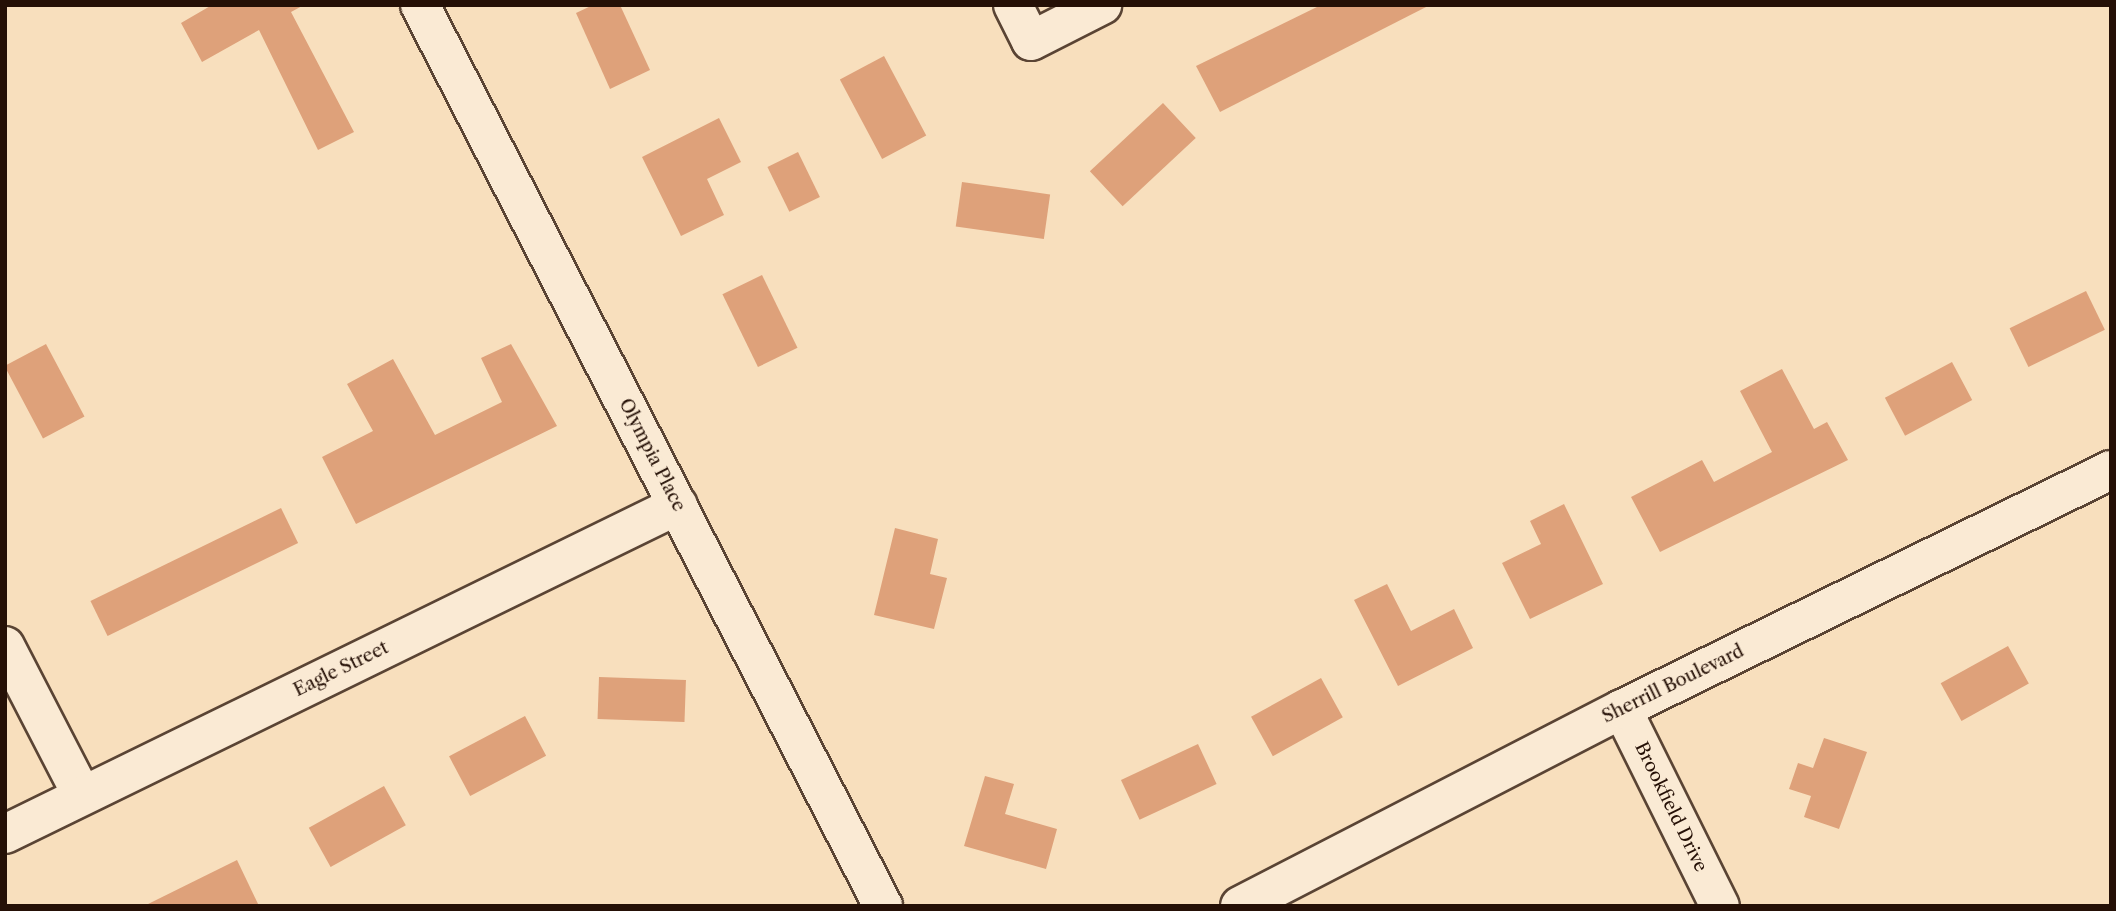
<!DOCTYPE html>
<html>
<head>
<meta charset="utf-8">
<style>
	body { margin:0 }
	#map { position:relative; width:2116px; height:911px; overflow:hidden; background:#f8dfbd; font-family:"Libre Caslon Text",serif }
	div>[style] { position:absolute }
	.building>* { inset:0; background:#dea17a; transform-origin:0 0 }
	.roads { filter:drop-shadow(2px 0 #5a4434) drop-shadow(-2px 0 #5a4434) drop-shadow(0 2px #5a4434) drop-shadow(0 -2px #5a4434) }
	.minor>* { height:38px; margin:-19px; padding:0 19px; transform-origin:19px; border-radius:19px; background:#faead4 }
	span { translate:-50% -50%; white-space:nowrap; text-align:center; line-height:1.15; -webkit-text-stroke:6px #faead4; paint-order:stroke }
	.street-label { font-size:18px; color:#251006 }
	.frame { position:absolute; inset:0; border:7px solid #251006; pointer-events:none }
</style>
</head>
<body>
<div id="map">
	<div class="building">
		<i style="clip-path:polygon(212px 5px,304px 5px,291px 12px,354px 132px,318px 150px,259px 30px,202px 62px,181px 23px)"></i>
		<i style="clip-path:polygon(593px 5px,620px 5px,650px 70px,610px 89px,576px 13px)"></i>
		<i style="clip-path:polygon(1321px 5px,1430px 5px,1220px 112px,1196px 66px)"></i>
		<i style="left:884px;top:56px;width:90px;height:50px;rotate:62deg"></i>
		<i style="left:1163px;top:103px;width:48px;height:100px;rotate:47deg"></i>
		<i style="clip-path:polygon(719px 118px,741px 162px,707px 179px,724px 215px,681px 236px,642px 157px)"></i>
		<i style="left:798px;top:152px;width:50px;height:34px;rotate:64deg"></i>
		<i style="left:962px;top:182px;width:89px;height:45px;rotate:8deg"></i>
		<i style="left:762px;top:275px;width:81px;height:44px;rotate:64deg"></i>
		<i style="left:2086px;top:291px;width:43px;height:85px;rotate:64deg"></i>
		<i style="left:46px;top:344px;width:82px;height:47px;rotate:62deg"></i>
		<i style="clip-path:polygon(511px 344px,557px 426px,356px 524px,322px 457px,373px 431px,347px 384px,393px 359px,435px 435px,502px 402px,481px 358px)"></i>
		<i style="left:1952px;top:362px;width:43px;height:76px;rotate:62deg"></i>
		<i style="clip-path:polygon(1782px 369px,1814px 429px,1827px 422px,1848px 460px,1660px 552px,1631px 497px,1702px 460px,1714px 482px,1772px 452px,1740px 391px)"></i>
		<i style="clip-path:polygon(1564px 504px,1603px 584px,1530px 619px,1502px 563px,1541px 544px,1530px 521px)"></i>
		<i style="left:281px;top:508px;width:39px;height:212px;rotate:64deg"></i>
		<i style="clip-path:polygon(895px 528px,938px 539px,930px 574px,947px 578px,934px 629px,874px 615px)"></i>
		<i style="clip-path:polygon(1387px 584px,1411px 631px,1454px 609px,1473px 648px,1398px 686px,1354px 600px)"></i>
		<i style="left:2008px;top:646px;width:43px;height:77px;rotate:61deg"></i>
		<i style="left:599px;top:677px;width:87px;height:42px;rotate:2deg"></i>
		<i style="left:1321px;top:678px;width:45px;height:80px;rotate:61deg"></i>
		<i style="left:525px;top:716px;width:45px;height:86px;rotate:62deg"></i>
		<i style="clip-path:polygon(1824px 738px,1867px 752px,1839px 829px,1804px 817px,1811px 796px,1789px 789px,1798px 763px,1813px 768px)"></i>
		<i style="left:1198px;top:744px;width:44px;height:85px;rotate:65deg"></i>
		<i style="clip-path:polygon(985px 776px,1014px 784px,1005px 814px,1057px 829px,1046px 869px,964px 846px)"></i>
		<i style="left:384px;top:786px;width:45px;height:86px;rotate:61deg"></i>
		<i style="clip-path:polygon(237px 860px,259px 906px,144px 906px)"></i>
	</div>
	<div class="roads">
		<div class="minor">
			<i style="left:420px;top:5px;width:1013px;rotate:62.8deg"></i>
			<i style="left:1013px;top:5px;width:40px;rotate:63.4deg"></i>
			<i style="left:1031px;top:41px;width:80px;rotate:-26.9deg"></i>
			<i style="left:5px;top:646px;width:168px;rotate:62.7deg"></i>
			<i style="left:1622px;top:709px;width:220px;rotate:63.6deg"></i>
			<i style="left:5px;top:834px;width:749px;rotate:-26.05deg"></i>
			<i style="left:1240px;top:906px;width:430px;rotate:-27.3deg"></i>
			<i style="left:1622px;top:709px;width:544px;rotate:-26.05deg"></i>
		</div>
	</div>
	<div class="street-label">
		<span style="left:652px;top:455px;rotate:63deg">Olympia Place</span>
		<span style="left:341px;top:669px;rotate:-26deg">Eagle Street</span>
		<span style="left:1673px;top:684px;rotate:-26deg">Sherrill Boulevard</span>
		<span style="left:1671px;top:807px;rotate:64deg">Brookfield Drive</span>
	</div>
	<div class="frame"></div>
</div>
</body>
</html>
